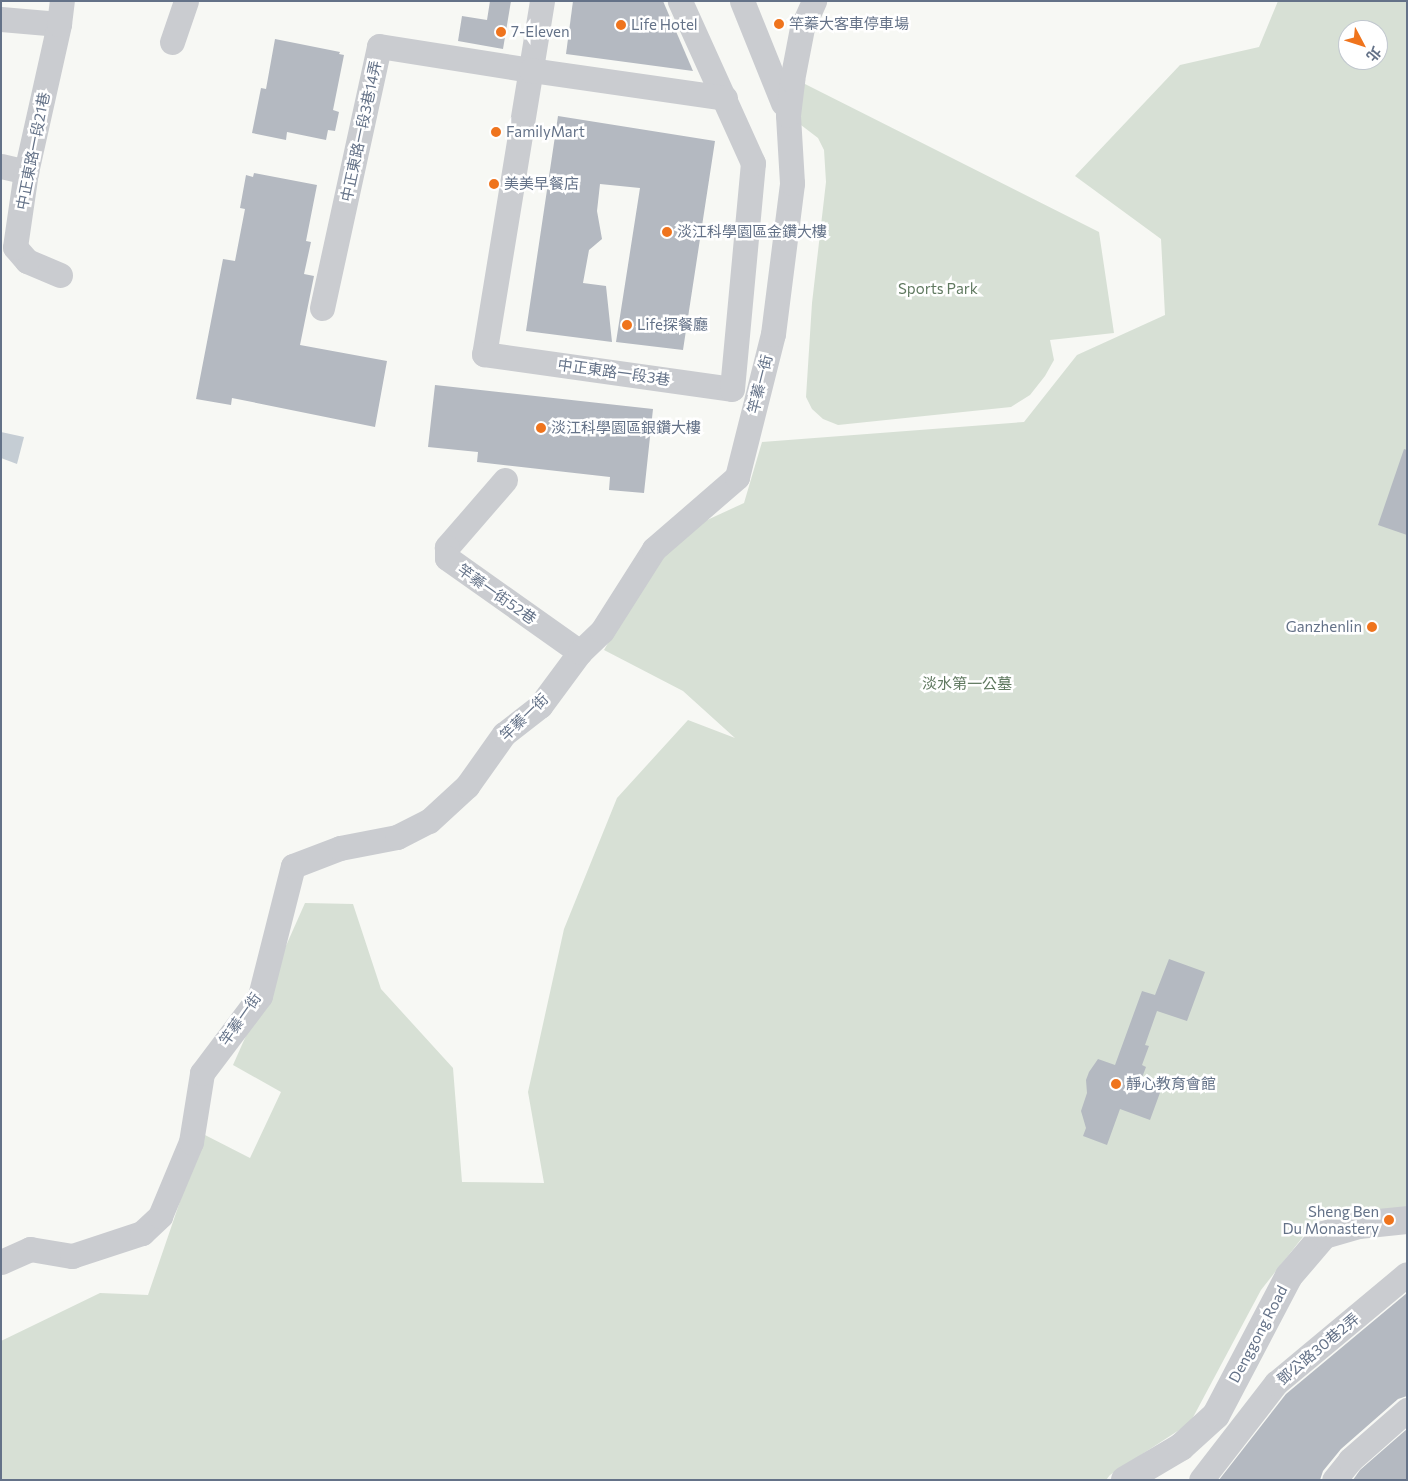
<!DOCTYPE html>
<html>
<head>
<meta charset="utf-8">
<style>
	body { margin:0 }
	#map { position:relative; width:1408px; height:1481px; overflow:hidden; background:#f7f8f4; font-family:Commissioner,"Noto Sans TC",sans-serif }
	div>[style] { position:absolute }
	.green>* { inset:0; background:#d7e0d5 }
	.water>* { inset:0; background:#c5cdd4 }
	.building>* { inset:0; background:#b4b9c1 }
	.minor>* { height:25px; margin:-12.5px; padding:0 12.5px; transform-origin:12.5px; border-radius:12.5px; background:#caccd0 }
	.tertiary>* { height:28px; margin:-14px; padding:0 14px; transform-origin:14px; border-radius:14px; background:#caccd0 }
	.dots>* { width:14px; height:14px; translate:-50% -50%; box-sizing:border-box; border:2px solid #fff; border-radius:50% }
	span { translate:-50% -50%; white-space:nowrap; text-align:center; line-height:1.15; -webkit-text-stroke:5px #fff; paint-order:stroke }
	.poi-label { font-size:15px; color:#647288 }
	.left { translate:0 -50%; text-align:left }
	.right { translate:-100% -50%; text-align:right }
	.street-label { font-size:15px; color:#647288 }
	.park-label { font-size:15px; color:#607960 }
	.frame { position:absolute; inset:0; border:2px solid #647288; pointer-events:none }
	.north { position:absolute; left:1338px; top:20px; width:50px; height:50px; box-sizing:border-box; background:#fff; border:1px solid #c1c7cf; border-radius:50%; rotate:130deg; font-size:14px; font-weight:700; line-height:20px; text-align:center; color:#647288 }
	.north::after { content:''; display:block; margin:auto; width:18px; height:22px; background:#ef741d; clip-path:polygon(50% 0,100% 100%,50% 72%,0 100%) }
</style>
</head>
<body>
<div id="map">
	<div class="green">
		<i style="clip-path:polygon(evenodd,1278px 1px,1407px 1px,1407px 1209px,1317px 1219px,1261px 1290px,1190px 1423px,1110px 1475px,1106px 1480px,1px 1480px,1px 1341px,100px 1293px,148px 1295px,203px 1134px,250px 1158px,281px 1092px,233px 1065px,305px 903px,353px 904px,381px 989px,453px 1068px,462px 1182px,544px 1183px,528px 1092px,564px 929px,617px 798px,688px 720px,735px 738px,683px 691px,604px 650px,649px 571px,692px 527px,744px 503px,762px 442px,1024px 422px,1077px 355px,1165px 315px,1161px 239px,1075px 176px,1180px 65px,1259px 47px,1278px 1px,1348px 30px,1378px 30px,1378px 60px,1348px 60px,1348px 30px)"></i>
		<i style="clip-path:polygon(801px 82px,1099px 232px,1114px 333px,1050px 340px,1054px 360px,1045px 376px,1030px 395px,1011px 407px,838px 425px,823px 419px,812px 409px,806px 397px,812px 303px,826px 182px,824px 150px,818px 138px,801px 125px)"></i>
	</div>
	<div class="water">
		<i style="clip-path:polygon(1px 432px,24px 437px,17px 464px,1px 458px)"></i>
	</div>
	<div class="building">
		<i style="clip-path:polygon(490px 1px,511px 1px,503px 49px,458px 41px,462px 16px,487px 20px)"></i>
		<i style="clip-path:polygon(573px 1px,663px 1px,693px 71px,566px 54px)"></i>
		<i style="clip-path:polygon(275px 39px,340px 52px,339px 54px,344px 55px,333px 110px,339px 112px,335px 131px,328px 130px,326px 140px,287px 132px,286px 140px,252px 133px,261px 88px,266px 89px)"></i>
		<i style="clip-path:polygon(558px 116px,715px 141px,683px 350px,616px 342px,640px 188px,600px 184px,597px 211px,602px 239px,589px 250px,583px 283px,606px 286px,612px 342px,526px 331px)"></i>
		<i style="clip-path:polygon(254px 173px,317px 185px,306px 241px,311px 242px,304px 274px,314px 276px,300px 345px,387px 361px,375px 427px,232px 398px,231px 405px,196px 399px,223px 259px,235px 261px,245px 209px,240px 208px,246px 175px,253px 177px)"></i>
		<i style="clip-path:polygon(435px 385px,653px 409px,644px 493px,609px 490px,610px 477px,477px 462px,478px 452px,428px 447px)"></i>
		<i style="clip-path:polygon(1404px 449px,1407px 450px,1407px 535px,1378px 525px)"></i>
		<i style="clip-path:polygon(1169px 959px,1205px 972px,1187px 1021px,1157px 1011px,1145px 1045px,1149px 1046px,1142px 1065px,1146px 1067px,1140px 1083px,1161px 1090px,1150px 1120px,1120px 1109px,1107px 1145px,1083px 1136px,1086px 1128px,1081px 1111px,1087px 1093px,1086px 1080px,1089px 1072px,1098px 1059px,1115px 1065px,1142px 991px,1155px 995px)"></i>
		<i style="clip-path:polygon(1407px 1293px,1407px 1396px,1398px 1399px,1341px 1449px,1323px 1471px,1320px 1480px,1219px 1480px,1286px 1394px)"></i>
		<i style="clip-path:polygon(1407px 1429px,1407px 1480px,1353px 1480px,1360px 1470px)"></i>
	</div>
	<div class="minor">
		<i style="left:542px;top:1px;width:358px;rotate:99.3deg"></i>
		<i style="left:484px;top:354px;width:250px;rotate:8deg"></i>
		<i style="left:732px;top:389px;width:227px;rotate:-84.7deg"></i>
		<i style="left:753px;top:163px;width:178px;rotate:-114.3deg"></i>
		<i style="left:742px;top:1px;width:110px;rotate:68.1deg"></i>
		<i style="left:1px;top:19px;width:58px;rotate:4.9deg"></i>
		<i style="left:172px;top:42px;width:43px;rotate:-71.1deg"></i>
		<i style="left:1px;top:166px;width:26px;rotate:13deg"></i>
		<i style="left:60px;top:275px;width:36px;rotate:-157deg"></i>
		<i style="left:27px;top:261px;width:18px;rotate:-131deg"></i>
		<i style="left:15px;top:247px;width:76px;rotate:-81.7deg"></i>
		<i style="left:26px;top:172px;width:152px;rotate:-77.4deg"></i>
		<i style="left:59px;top:24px;width:23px;rotate:-83deg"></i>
		<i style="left:322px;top:308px;width:268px;rotate:-77.7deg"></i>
		<i style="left:379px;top:46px;width:154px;rotate:9deg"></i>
		<i style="left:531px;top:70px;width:196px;rotate:8.2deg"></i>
		<i style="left:505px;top:480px;width:89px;rotate:130.9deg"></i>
		<i style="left:447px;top:547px;width:11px;rotate:90deg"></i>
		<i style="left:447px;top:558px;width:163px;rotate:35.3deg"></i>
		<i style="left:1px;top:1262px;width:32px;rotate:-24deg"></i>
		<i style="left:30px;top:1249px;width:43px;rotate:9.5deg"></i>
		<i style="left:72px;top:1256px;width:74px;rotate:-18.2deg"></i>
		<i style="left:142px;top:1233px;width:25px;rotate:-43deg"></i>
		<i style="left:160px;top:1216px;width:80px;rotate:-67.3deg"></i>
		<i style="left:191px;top:1142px;width:70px;rotate:-80.9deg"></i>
		<i style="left:202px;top:1073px;width:96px;rotate:-53deg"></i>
		<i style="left:260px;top:996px;width:134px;rotate:-75.8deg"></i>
		<i style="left:293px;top:866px;width:50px;rotate:-21deg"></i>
		<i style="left:340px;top:848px;width:58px;rotate:-10.9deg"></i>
		<i style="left:397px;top:837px;width:36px;rotate:-27deg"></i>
		<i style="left:429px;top:821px;width:52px;rotate:-42.6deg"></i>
		<i style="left:467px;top:786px;width:64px;rotate:-54.6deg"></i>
		<i style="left:504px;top:734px;width:46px;rotate:-37.9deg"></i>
		<i style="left:540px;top:706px;width:67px;rotate:-53.5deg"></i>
		<i style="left:580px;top:652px;width:30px;rotate:-44deg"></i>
		<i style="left:602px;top:631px;width:97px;rotate:-57.6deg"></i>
		<i style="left:654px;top:549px;width:110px;rotate:-40.9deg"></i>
		<i style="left:737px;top:477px;width:147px;rotate:-75.9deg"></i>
		<i style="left:773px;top:334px;width:152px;rotate:-82.8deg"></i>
		<i style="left:792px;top:183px;width:68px;rotate:-93.4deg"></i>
		<i style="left:788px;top:115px;width:35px;rotate:-83deg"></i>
		<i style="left:792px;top:80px;width:53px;rotate:-79.1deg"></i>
		<i style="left:802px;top:28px;width:30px;rotate:-66deg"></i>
		<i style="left:1201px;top:1480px;width:123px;rotate:-52.3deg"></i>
		<i style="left:1276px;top:1383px;width:170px;rotate:-39.8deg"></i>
		<i style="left:1334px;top:1480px;width:26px;rotate:-51deg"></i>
		<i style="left:1350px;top:1460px;width:76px;rotate:-41.3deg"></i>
	</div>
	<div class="tertiary">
		<i style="left:1125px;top:1480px;width:65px;rotate:-30.5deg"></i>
		<i style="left:1181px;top:1447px;width:47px;rotate:-42.4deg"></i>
		<i style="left:1216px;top:1415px;width:157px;rotate:-62.3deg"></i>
		<i style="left:1289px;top:1276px;width:54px;rotate:-49.5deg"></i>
		<i style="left:1324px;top:1235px;width:36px;rotate:-16deg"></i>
		<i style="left:1359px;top:1225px;width:48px;rotate:-5.9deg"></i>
	</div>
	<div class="dots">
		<i style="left:779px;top:24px;background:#ef741d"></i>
		<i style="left:621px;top:25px;background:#ef741d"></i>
		<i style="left:501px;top:32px;background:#ef741d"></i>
		<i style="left:496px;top:132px;background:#ef741d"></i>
		<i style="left:494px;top:184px;background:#ef741d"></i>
		<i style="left:667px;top:232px;background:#ef741d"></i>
		<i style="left:627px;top:325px;background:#ef741d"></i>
		<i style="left:541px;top:428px;background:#ef741d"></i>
		<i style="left:1372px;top:627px;background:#ef741d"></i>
		<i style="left:1116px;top:1084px;background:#ef741d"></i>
		<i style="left:1389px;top:1220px;background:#ef741d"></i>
	</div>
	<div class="poi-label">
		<span class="left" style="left:789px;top:24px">竿蓁大客車停車場</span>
		<span class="left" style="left:631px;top:25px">Life Hotel</span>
		<span class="left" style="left:511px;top:32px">7-Eleven</span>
		<span class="left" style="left:506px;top:132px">FamilyMart</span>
		<span class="left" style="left:504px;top:184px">美美早餐店</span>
		<span class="left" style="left:677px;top:232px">淡江科學園區金鑽大樓</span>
		<span class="left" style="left:637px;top:325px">Life探餐廳</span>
		<span class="left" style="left:551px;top:428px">淡江科學園區銀鑽大樓</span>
		<span class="right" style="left:1362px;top:627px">Ganzhenlin</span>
		<span class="left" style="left:1126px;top:1084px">靜心教育會館</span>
		<span class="right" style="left:1379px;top:1220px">Sheng Ben<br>Du Monastery</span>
	</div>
	<div class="street-label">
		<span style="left:361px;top:131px;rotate:-78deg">中正東路一段3巷14弄</span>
		<span style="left:33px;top:151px;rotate:-79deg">中正東路一段21巷</span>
		<span style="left:614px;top:372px;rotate:8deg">中正東路一段3巷</span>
		<span style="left:760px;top:384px;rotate:-76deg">竿蓁一街</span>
		<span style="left:497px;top:594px;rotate:35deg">竿蓁一街52巷</span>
		<span style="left:524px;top:717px;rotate:-44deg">竿蓁一街</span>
		<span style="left:240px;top:1019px;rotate:-55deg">竿蓁一街</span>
		<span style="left:1258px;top:1334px;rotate:-62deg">Denggong Road</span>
		<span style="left:1318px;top:1349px;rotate:-40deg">鄧公路30巷2弄</span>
	</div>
	<div class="park-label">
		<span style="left:938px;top:289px">Sports Park</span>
		<span style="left:967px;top:684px">淡水第一公墓</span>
	</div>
	<div class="frame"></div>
	<div class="north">北</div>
</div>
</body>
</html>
